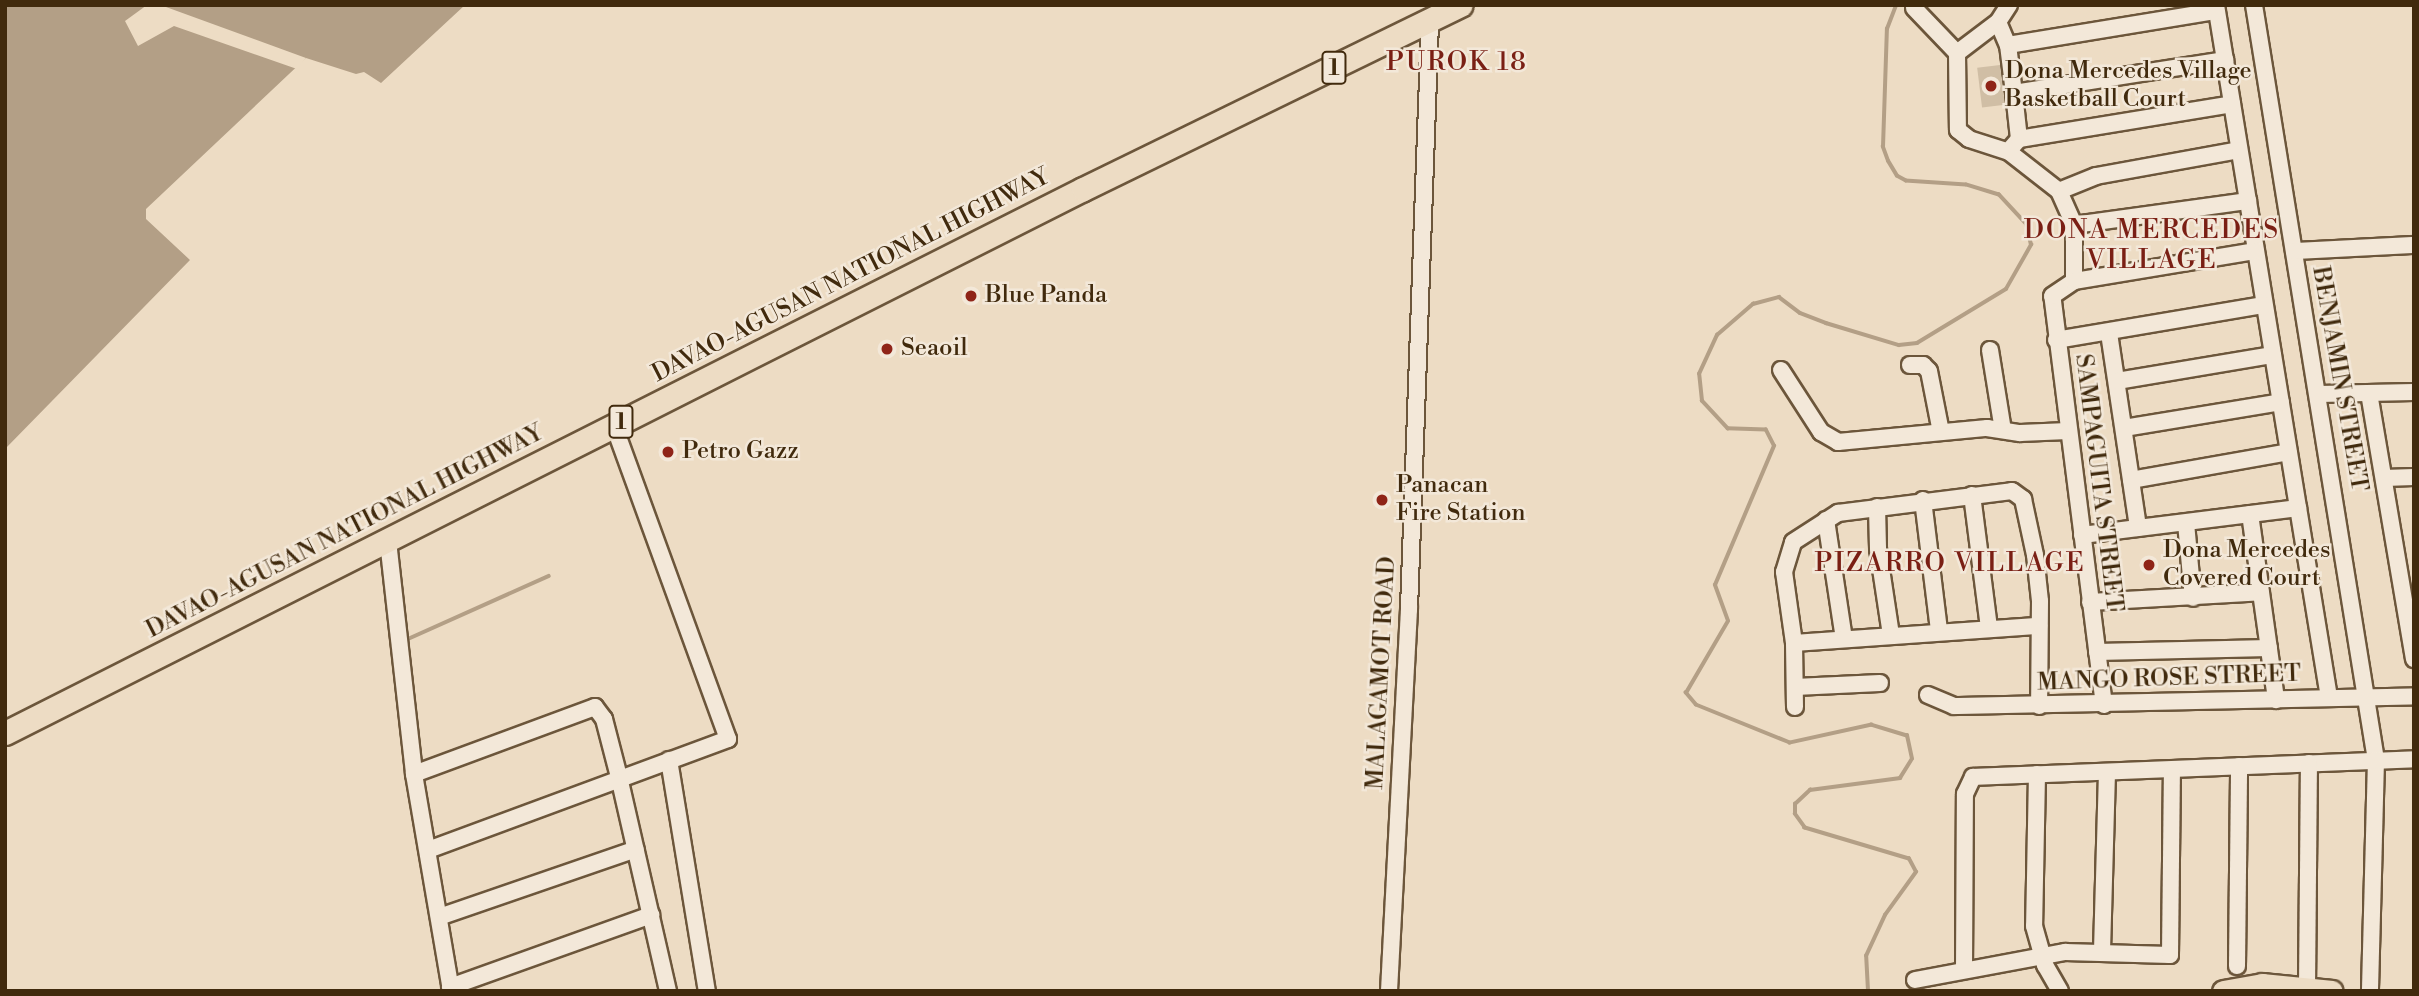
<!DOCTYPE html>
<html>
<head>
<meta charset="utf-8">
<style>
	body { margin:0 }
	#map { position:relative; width:2419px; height:996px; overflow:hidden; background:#eddcc4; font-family:"Libre Bodoni",serif }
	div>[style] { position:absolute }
	.green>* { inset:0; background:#d0bea5; transform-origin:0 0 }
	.water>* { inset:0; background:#b39f86 }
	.pier>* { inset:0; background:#eddcc4 }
	.stream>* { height:3.5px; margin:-1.75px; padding:0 1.75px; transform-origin:1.75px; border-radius:1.75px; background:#b39f86 }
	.roads { filter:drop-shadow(2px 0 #6c563b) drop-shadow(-2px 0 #6c563b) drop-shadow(0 2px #6c563b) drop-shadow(0 -2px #6c563b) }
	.minor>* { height:16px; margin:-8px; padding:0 8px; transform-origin:8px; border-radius:8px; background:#f3e8d9 }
	.major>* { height:21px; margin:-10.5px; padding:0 10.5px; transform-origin:10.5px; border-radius:10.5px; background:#eddcc4 }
	.highway>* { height:23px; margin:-11.5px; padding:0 11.5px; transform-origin:11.5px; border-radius:11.5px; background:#eddcc4 }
	.dots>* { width:19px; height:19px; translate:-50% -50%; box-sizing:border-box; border:4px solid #f3e8d9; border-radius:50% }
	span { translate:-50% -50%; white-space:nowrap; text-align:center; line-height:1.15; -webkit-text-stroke:5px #f3e8d9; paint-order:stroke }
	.shield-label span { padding:2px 5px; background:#f3e8d9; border:2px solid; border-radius:5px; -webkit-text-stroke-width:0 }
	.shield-label { font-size:23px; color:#412a0d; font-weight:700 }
	.poi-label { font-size:24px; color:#412a0d }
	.left { translate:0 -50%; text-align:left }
	.street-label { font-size:24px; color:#412a0d }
	.neighbourhood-label { font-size:26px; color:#7a1f14; letter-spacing:2px }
	.frame { position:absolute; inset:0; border:7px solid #412a0d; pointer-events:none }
</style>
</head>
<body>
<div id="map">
	<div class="green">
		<i style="left:2000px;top:65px;width:40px;height:23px;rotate:83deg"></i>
	</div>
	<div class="water">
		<i style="clip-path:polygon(5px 5px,465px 5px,381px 83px,364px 72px,356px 74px,306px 58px,146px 209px,146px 219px,190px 260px,5px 449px)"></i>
	</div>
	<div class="pier">
		<i style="clip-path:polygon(147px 5px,166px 7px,306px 58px,297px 69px,174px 26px,138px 46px,125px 21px)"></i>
	</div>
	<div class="stream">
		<i style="left:408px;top:639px;width:154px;rotate:-24.1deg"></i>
		<i style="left:1868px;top:991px;width:35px;rotate:-93deg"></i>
		<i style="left:1866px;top:956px;width:45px;rotate:-65.1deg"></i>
		<i style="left:1885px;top:915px;width:53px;rotate:-54.2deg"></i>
		<i style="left:1916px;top:872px;width:15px;rotate:-118deg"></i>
		<i style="left:1909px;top:859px;width:109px;rotate:-163.4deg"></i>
		<i style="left:1805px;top:828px;width:17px;rotate:-126deg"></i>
		<i style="left:1795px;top:814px;width:10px;rotate:-90deg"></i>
		<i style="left:1795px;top:804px;width:21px;rotate:-43deg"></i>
		<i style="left:1810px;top:790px;width:91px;rotate:-7.6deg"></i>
		<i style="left:1900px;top:778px;width:22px;rotate:-58deg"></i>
		<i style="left:1912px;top:759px;width:24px;rotate:-102deg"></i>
		<i style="left:1907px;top:736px;width:37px;rotate:-163deg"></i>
		<i style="left:1872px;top:725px;width:84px;rotate:167.6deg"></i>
		<i style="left:1790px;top:743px;width:101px;rotate:-158deg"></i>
		<i style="left:1696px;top:705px;width:16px;rotate:-130deg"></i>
		<i style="left:1686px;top:693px;width:83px;rotate:-59.7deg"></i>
		<i style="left:1728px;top:621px;width:38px;rotate:-110deg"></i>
		<i style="left:1715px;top:585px;width:151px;rotate:-67deg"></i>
		<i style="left:1774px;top:446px;width:18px;rotate:-117deg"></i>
		<i style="left:1766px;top:430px;width:38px;rotate:-178deg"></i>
		<i style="left:1728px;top:429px;width:38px;rotate:-133deg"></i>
		<i style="left:1702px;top:401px;width:27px;rotate:-96deg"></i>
		<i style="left:1699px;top:374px;width:43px;rotate:-65.2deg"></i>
		<i style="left:1717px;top:335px;width:48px;rotate:-40.7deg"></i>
		<i style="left:1753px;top:304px;width:27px;rotate:-15deg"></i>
		<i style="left:1779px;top:297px;width:26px;rotate:37deg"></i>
		<i style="left:1800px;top:313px;width:28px;rotate:21deg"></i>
		<i style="left:1826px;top:323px;width:76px;rotate:16.8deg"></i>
		<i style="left:1899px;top:345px;width:18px;rotate:-6deg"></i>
		<i style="left:1917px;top:343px;width:104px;rotate:-31.2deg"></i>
		<i style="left:2006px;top:289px;width:51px;rotate:-60.4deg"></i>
		<i style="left:2031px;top:245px;width:22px;rotate:-103deg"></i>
		<i style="left:2026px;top:224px;width:40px;rotate:-133deg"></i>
		<i style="left:1999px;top:195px;width:34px;rotate:-163deg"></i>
		<i style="left:1966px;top:185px;width:60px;rotate:-176.2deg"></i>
		<i style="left:1906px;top:181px;width:10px;rotate:-151deg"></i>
		<i style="left:1897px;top:176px;width:17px;rotate:-121deg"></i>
		<i style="left:1888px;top:161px;width:15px;rotate:-110deg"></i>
		<i style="left:1883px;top:147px;width:118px;rotate:-88.1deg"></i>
		<i style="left:1887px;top:29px;width:26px;rotate:-69deg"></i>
	</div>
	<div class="roads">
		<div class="minor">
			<i style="left:2216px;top:5px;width:701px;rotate:80.73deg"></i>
			<i style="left:2254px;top:5px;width:765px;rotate:80.82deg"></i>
			<i style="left:2376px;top:760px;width:231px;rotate:91.5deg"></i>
			<i style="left:1914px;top:8px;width:62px;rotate:46.3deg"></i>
			<i style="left:1957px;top:53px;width:77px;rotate:89.3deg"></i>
			<i style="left:1958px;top:130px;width:14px;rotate:39deg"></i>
			<i style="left:1969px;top:139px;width:42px;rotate:18deg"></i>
			<i style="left:2009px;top:152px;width:63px;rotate:38deg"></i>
			<i style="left:2059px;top:191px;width:37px;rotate:66deg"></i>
			<i style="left:2074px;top:225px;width:56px;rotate:90deg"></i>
			<i style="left:1998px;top:22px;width:25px;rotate:67deg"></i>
			<i style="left:2008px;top:45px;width:48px;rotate:82.9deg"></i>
			<i style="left:2014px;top:93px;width:46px;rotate:83.8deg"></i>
			<i style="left:2019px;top:139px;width:11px;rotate:131deg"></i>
			<i style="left:2008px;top:45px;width:211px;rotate:-9.3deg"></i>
			<i style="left:1957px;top:53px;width:51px;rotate:-37.1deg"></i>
			<i style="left:1998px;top:22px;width:20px;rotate:-57deg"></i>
			<i style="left:2014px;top:93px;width:214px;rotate:-8.9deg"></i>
			<i style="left:2019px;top:139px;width:216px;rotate:-9.3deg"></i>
			<i style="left:2059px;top:191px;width:40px;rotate:-22deg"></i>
			<i style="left:2096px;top:176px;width:145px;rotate:-10.3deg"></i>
			<i style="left:2074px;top:225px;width:176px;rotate:-7.9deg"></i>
			<i style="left:2294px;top:251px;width:120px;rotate:-2.9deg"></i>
			<i style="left:2109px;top:333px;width:197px;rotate:81.5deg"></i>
			<i style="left:2056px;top:340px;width:211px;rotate:-9.6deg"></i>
			<i style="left:1990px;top:350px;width:81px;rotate:80.8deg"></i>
			<i style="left:1910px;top:365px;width:13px"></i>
			<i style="left:1923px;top:365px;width:8px;rotate:45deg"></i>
			<i style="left:1929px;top:371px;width:62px;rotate:78.9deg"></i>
			<i style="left:1781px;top:370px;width:74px;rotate:57.2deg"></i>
			<i style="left:1821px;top:432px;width:20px;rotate:30deg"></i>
			<i style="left:1838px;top:442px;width:150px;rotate:-5.4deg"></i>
			<i style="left:1987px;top:428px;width:33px;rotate:9deg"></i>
			<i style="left:2020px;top:433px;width:48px;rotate:-2.4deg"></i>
			<i style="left:2117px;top:381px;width:158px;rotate:-9.5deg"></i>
			<i style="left:2369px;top:393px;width:270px;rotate:80.4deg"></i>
			<i style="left:2319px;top:394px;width:95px;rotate:-1.2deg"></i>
			<i style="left:2124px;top:428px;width:159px;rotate:-9.4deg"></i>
			<i style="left:2384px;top:478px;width:30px;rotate:-2deg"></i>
			<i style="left:2131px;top:480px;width:160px;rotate:-10deg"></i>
			<i style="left:1972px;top:495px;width:134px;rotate:82.7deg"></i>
			<i style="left:1923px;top:500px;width:131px;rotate:83deg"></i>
			<i style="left:1877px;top:507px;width:42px;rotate:88.6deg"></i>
			<i style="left:1878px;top:549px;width:87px;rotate:81.4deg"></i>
			<i style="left:2250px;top:514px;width:188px;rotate:82deg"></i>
			<i style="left:1826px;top:520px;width:120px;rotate:81.4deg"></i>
			<i style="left:2186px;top:523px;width:75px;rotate:84.7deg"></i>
			<i style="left:2082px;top:535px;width:218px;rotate:-7.1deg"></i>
			<i style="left:388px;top:541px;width:234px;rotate:83.6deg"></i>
			<i style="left:414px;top:774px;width:220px;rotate:80.3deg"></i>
			<i style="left:2090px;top:602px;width:171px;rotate:-3.3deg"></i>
			<i style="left:1794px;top:643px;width:246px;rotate:-4deg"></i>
			<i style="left:2097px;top:652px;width:172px;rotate:-1.3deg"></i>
			<i style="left:1795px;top:687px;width:85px;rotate:-2.7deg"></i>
			<i style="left:1928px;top:695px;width:28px;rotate:23deg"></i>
			<i style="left:1954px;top:706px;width:460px;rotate:-1.2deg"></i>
			<i style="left:2104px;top:705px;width:412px;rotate:-97.2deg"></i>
			<i style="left:2052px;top:296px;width:27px;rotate:-34deg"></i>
			<i style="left:2074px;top:281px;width:184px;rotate:-9.4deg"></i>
			<i style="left:1795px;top:707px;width:64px;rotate:-90.9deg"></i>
			<i style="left:1794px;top:643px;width:72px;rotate:-98deg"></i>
			<i style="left:1784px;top:572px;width:31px;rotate:-73deg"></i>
			<i style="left:1793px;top:542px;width:54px;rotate:-32.8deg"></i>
			<i style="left:1838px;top:513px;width:175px;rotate:-7.2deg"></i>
			<i style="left:2012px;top:491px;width:14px;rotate:36deg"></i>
			<i style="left:2023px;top:499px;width:57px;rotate:77.9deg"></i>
			<i style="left:2035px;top:555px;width:46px;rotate:83.8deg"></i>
			<i style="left:2040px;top:601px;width:105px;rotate:90.5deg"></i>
			<i style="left:669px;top:760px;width:234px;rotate:80.7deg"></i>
			<i style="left:414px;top:774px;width:193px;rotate:-20.3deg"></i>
			<i style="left:595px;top:707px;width:15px;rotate:53deg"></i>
			<i style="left:604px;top:719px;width:60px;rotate:75.5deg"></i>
			<i style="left:619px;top:777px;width:220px;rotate:77.1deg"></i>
			<i style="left:2037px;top:774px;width:152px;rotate:91.1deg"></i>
			<i style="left:2034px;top:926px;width:41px;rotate:74.2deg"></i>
			<i style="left:2045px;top:965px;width:30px;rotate:60deg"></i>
			<i style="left:428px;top:850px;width:320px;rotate:-20.3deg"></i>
			<i style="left:728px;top:739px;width:334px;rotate:-110deg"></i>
			<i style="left:439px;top:917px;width:208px;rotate:-19deg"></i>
			<i style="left:2102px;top:951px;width:179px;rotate:-88.4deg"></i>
			<i style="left:2237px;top:966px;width:200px;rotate:-89.4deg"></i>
			<i style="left:1964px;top:970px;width:176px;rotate:-89.7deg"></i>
			<i style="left:1965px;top:794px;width:19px;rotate:-65deg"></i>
			<i style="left:1973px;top:777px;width:441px;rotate:-2.3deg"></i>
			<i style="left:1915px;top:980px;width:153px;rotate:-10.6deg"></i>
			<i style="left:2065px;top:952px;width:105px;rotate:1.6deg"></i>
			<i style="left:2170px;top:955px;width:185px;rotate:-89.4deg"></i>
			<i style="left:450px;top:987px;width:214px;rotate:-19.7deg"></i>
			<i style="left:2307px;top:987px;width:224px;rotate:-89.5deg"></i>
			<i style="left:1389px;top:991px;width:383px;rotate:-87deg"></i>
			<i style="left:1409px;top:609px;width:588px;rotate:-87.95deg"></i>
		</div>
		<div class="major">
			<i style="left:2223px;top:991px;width:40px;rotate:-10deg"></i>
			<i style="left:2262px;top:984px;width:70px;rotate:5.7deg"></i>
		</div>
		<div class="highway">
			<i style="left:5px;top:733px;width:1207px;rotate:-26.78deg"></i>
			<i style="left:1083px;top:189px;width:420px;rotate:-26deg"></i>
		</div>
	</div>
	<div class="dots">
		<i style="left:1991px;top:86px;background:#8f2418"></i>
		<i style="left:971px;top:296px;background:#8f2418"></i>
		<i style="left:887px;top:349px;background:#8f2418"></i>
		<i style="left:668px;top:452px;background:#8f2418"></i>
		<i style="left:1382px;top:500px;background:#8f2418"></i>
		<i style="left:2149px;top:565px;background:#8f2418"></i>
	</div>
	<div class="shield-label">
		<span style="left:1334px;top:68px">1</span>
		<span style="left:621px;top:422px">1</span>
	</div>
	<div class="poi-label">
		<span class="left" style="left:2005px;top:86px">Dona Mercedes Village<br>Basketball Court</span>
		<span class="left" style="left:985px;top:296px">Blue Panda</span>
		<span class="left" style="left:901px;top:349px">Seaoil</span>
		<span class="left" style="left:682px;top:452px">Petro Gazz</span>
		<span class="left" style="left:1396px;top:500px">Panacan<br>Fire Station</span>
		<span class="left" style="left:2163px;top:565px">Dona Mercedes<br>Covered Court</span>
	</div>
	<div class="street-label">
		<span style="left:851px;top:276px;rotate:-27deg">DAVAO-AGUSAN NATIONAL HIGHWAY</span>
		<span style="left:2339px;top:379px;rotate:80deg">BENJAMIN STREET</span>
		<span style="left:2098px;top:483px;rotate:83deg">SAMPAGUITA STREET</span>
		<span style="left:345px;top:532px;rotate:-27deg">DAVAO-AGUSAN NATIONAL HIGHWAY</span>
		<span style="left:1382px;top:673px;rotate:-87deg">MALAGAMOT ROAD</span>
		<span style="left:2169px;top:679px;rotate:-2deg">MANGO ROSE STREET</span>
	</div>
	<div class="neighbourhood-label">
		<span style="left:1457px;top:63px">PUROK 18</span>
		<span style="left:2152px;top:246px">DONA MERCEDES<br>VILLAGE</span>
		<span style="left:1950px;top:564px">PIZARRO VILLAGE</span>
	</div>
	<div class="frame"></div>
</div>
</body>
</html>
